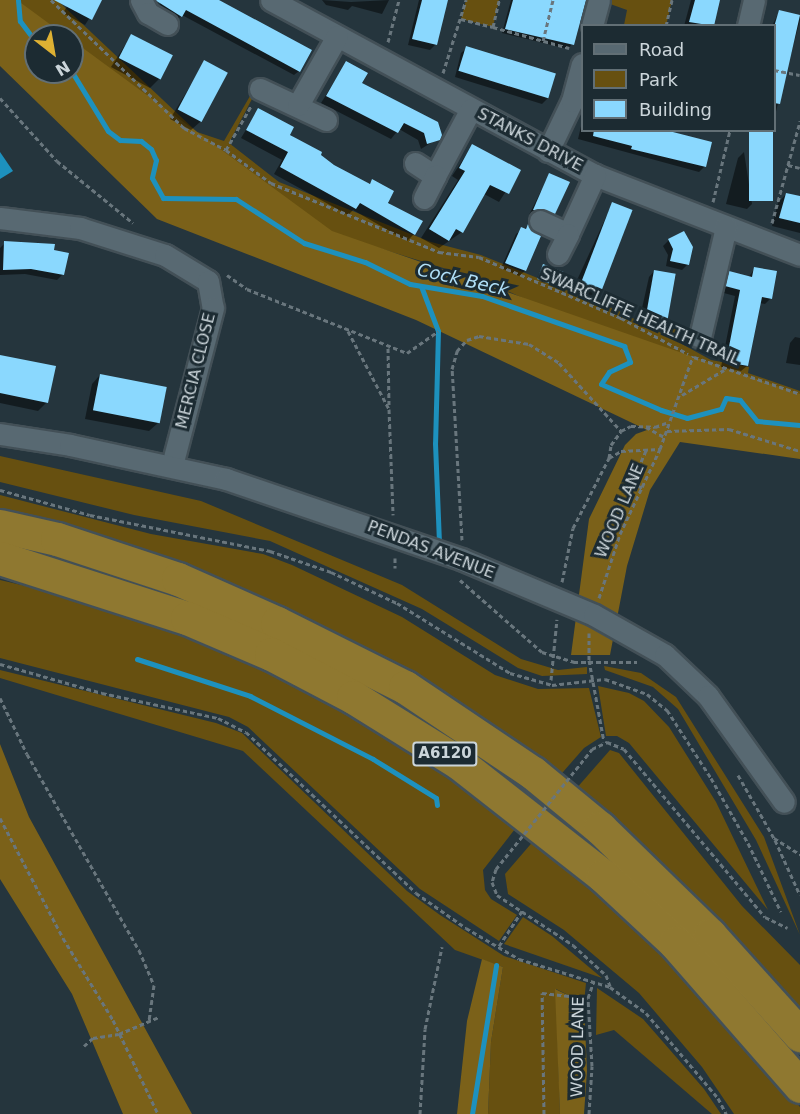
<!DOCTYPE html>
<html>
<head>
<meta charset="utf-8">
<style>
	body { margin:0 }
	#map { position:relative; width:800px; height:1114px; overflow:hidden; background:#25353d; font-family:"DejaVu Sans",sans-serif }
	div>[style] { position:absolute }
	.green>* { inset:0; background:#675010 }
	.forest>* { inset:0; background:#7b6119 }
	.water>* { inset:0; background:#1d91be }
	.shadow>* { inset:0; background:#0007 }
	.stream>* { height:5px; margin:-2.5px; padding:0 2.5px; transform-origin:2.5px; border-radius:2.5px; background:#1d91be }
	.building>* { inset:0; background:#8ad8fe; transform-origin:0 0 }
	.path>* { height:3px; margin-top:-1.5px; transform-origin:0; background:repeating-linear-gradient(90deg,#69767d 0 4.5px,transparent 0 7.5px) }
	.roads { filter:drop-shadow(2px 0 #435057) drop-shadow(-2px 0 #435057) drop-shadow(0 2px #435057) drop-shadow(0 -2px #435057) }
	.minor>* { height:21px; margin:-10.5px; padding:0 10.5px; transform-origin:10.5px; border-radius:10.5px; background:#586972 }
	.trunk>* { height:33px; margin:-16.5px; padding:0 16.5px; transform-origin:16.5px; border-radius:16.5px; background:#8f7830 }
	.path-bridge>* { height:3px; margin-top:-1.5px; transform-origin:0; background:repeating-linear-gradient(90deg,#69767d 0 4.5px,transparent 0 7.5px) }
	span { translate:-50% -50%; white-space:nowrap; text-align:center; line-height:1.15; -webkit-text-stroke:6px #1c2b32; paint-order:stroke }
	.shield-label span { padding:2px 4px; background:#1c2b32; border:2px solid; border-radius:4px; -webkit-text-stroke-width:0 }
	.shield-label { font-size:15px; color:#cbd5da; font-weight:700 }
	.street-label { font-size:16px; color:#cbd5da }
	.water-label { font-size:18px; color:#b1e0f8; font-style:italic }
	.legend { position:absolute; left:581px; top:24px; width:195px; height:108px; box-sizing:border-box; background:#1c2b32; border:2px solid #626f75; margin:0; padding:8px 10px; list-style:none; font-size:18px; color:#cbd5da }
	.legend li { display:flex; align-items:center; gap:12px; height:30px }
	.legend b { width:30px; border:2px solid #626f75 }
	.north { position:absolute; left:24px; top:24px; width:60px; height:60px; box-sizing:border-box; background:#1c2b32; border:2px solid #626f75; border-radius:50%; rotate:149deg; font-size:16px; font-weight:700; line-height:24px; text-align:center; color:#cbd5da }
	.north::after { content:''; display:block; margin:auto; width:21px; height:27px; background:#deb133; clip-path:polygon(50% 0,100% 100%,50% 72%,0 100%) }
</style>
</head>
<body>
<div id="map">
	<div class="green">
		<i style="clip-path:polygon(0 0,57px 0,197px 132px,224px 141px,250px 96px,253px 97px,229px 143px,279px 182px,431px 242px,481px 255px,619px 311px,667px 336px,671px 324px,686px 329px,682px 344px,711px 360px,749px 367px,748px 373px,800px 391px,800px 422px,485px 281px,302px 224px,72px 69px,72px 36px,36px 36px)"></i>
		<i style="clip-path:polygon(466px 0,499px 0,493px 27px,461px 19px)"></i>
		<i style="clip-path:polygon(599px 0,672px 0,666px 26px,624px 25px,627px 10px)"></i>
		<i style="clip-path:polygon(0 456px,201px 501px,402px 585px,521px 659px,558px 670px,587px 667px,587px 674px,542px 676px,518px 668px,422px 609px,270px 541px,134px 515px,0 482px)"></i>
		<i style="clip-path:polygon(0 495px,151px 534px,263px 554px,292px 565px,402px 617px,495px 675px,538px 689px,589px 688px,601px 737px,584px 748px,556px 780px,455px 707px,0 513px)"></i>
		<i style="clip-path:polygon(0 580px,30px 587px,46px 582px,260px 660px,402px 738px,522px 820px,483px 870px,485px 890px,491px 899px,517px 915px,499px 941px,420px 889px,248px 727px,229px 717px,0 658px)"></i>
		<i style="clip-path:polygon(604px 666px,641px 673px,676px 697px,764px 837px,800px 935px,756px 840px,678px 709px,653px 687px,605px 670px)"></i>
		<i style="clip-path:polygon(0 670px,216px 723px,242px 733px,407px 891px,440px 915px,504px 956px,586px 983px,584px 1003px,556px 989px,560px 1114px,488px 1114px,491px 1042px,503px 967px,455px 950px,243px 751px,0 678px)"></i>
		<i style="clip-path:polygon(598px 686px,629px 693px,644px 701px,669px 727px,716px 802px,768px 910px,629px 743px,617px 736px,606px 736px)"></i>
		<i style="clip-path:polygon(610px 750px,619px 753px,742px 906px,800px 965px,800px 1018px,575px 790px)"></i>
		<i style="clip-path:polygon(536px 838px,628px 918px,724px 1016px,800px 1107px,800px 1114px,734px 1114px,702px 1067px,639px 993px,564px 930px,508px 894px,505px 874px)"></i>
		<i style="clip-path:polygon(523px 917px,552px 936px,602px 978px,504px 944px)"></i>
		<i style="clip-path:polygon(597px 988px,643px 1019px,704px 1089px,721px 1114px,712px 1114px,614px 1030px,596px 1035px)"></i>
	</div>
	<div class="forest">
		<i style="clip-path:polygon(0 0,17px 0,66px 36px,36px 36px,36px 72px,72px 72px,72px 40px,332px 231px,800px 394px,800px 459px,680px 442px,650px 490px,627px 566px,610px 655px,571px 655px,589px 519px,625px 445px,636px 434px,647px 430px,416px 320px,157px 219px,0 66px)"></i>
		<i style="clip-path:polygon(0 744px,29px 817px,192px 1114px,123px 1114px,72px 994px,0 879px)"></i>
		<i style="clip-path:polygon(482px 959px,503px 967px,491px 1042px,488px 1114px,457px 1114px,467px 1021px)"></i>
		<i style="clip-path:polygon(555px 989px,584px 1003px,587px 1071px,584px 1114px,560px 1114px)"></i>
	</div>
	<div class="water">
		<i style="clip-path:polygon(0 152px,13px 171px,0 179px)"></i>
	</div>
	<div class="shadow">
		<i style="clip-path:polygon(71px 0,101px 0,85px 25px,63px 13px)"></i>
		<i style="clip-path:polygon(162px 0,216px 0,299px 71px,294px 75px,182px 15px,176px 21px,157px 10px)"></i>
		<i style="clip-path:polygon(322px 0,351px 2px,389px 0,382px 14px,352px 6px,348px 10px,326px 5px)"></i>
		<i style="clip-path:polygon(419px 0,447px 0,436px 44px,430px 50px,408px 45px)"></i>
		<i style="clip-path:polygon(511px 0,584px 0,572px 44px,568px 49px,502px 33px)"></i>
		<i style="clip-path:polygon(691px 0,718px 0,711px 26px,684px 26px)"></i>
		<i style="clip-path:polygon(779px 12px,800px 17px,800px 20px,774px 119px,772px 26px)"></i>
		<i style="clip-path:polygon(131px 36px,159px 79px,150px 88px,111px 67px)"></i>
		<i style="clip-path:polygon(467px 48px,548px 98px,542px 104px,455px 77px,461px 53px)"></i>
		<i style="clip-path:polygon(205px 62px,200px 122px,191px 130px,170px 119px)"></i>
		<i style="clip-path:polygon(346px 63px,360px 84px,437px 123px,434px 141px,421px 149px,418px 140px,399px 129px,391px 139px,321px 103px)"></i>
		<i style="clip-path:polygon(258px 110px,333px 167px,368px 185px,372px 181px,414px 234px,407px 241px,353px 210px,348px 215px,274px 174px,282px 160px,241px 138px)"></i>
		<i style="clip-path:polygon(582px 122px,582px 130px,663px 130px,705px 166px,699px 172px,578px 139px)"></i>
		<i style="clip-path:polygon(472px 146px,519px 171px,499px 202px,484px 194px,462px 232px,439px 248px,421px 238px,458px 180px,452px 176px)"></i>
		<i style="clip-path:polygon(744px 152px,752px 204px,747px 209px,726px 204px,738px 158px)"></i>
		<i style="clip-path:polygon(549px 175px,554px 213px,548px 219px,529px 215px)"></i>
		<i style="clip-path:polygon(786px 194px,800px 198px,800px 233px,772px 226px,778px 203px)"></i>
		<i style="clip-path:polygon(612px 204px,596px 293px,590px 299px,572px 291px)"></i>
		<i style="clip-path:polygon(528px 226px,525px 271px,519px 276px,501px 268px,516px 234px)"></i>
		<i style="clip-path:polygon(669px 240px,688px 264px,682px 270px,666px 266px,668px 255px,663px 246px)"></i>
		<i style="clip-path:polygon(5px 243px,52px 251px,63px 274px,57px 280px,25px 274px,0 275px,0 248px)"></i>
		<i style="clip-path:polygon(755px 268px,771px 298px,765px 304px,759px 303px,747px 366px,741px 371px,721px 367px,735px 296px,720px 292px,723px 278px,729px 273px,748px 278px)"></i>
		<i style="clip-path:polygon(654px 271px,664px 325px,658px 330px,638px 326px,649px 277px)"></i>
		<i style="clip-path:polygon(795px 337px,800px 338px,800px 365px,786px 363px,790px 343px)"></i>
		<i style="clip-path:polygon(0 357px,47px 402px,38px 411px,0 403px)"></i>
		<i style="clip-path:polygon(100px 375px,158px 423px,149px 431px,85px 419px,92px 384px)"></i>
	</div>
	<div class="stream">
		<i style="left:18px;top:0;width:21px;rotate:85deg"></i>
		<i style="left:20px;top:21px;width:26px;rotate:53deg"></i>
		<i style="left:72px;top:72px;width:69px;rotate:58.6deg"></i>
		<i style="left:108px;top:131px;width:15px;rotate:37deg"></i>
		<i style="left:120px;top:140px;width:21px;rotate:3deg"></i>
		<i style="left:141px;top:141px;width:13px;rotate:39deg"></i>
		<i style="left:151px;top:149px;width:12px;rotate:66deg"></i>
		<i style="left:156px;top:160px;width:18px;rotate:103deg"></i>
		<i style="left:152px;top:178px;width:23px;rotate:61deg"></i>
		<i style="left:163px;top:198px;width:73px;rotate:0.8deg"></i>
		<i style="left:236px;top:199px;width:81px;rotate:32.9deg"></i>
		<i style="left:304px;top:243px;width:64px;rotate:17.3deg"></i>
		<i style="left:365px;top:262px;width:50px;rotate:26.1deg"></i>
		<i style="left:410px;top:284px;width:73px;rotate:9.5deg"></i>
		<i style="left:482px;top:296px;width:151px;rotate:19.4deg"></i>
		<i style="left:624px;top:346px;width:17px;rotate:69deg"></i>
		<i style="left:630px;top:362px;width:23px;rotate:155deg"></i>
		<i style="left:609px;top:372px;width:14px;rotate:124deg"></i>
		<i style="left:601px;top:384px;width:65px;rotate:23.4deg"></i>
		<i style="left:661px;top:410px;width:27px;rotate:17deg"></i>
		<i style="left:687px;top:418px;width:35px;rotate:-15deg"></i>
		<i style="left:721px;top:409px;width:12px;rotate:-66deg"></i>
		<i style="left:726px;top:398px;width:14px;rotate:8deg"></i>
		<i style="left:740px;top:400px;width:27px;rotate:51deg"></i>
		<i style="left:757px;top:421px;width:43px;rotate:5.3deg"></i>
		<i style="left:421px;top:286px;width:48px;rotate:69.3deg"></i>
		<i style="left:438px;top:331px;width:112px;rotate:91.5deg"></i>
		<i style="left:435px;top:443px;width:100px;rotate:87.7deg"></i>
		<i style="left:137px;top:659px;width:119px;rotate:18.1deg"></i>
		<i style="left:250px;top:696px;width:138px;rotate:27.1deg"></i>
		<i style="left:373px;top:759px;width:74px;rotate:31.8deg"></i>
		<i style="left:436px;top:798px;width:7px;rotate:82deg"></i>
		<i style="left:472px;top:1114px;width:151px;rotate:-80.8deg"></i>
	</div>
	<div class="building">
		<i style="clip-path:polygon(54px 0,102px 0,92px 20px)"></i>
		<i style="clip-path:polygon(155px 0,219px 0,312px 50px,300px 72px,186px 10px,182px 17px)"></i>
		<i style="clip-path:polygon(422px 0,448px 0,437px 45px,412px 39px)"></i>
		<i style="clip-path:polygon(513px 0,586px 0,574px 45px,505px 29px)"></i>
		<i style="clip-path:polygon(695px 0,720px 0,714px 26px,689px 22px)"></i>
		<i style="clip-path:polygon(779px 10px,800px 15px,780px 104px,774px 103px,774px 27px)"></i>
		<i style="left:131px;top:34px;width:47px;height:27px;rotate:27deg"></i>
		<i style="left:466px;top:46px;width:94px;height:26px;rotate:17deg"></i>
		<i style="left:204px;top:60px;width:27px;height:56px;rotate:28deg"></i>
		<i style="clip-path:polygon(346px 61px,368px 73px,362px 83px,438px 122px,442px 135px,440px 140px,427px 144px,424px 133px,404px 123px,398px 133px,326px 96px)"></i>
		<i style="clip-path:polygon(258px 108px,294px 127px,290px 135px,322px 152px,321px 155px,334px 165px,370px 184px,372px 179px,394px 191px,388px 203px,423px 221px,415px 235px,360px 203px,356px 209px,280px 167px,288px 152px,246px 130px)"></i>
		<i style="clip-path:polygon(594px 130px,665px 130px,712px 142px,706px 167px,631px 149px,632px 146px,593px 136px)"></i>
		<i style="left:749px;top:130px;width:24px;height:71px"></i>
		<i style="clip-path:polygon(472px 144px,521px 170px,509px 194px,490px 185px,463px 233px,456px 229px,449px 241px,429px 229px,465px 171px,459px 168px)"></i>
		<i style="clip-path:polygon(549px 173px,570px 182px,555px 214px,533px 210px)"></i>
		<i style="clip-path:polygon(786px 193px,800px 196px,800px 223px,779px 218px)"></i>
		<i style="left:612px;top:202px;width:22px;height:90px;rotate:21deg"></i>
		<i style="clip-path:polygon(528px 224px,541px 236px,526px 271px,505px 263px,521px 227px,526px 229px)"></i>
		<i style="clip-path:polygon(684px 231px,693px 247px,689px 265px,670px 261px,673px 249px,668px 239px)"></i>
		<i style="clip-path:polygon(4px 241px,55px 244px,54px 250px,69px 253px,64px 275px,31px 269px,3px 270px)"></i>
		<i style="left:543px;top:264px;width:22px;height:16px;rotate:21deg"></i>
		<i style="clip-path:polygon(754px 267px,777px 271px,772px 299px,762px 297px,748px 366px,726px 362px,740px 290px,725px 286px,729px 271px,752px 277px)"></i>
		<i style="left:654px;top:270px;width:22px;height:52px;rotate:10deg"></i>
		<i style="clip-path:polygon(0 355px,56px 366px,48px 403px,0 393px)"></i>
		<i style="left:100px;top:374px;width:68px;height:37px;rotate:11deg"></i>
	</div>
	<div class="path">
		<i style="left:51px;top:0;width:185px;rotate:43.9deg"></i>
		<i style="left:184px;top:128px;width:47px;rotate:27.6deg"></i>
		<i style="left:226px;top:150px;width:56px;rotate:36.3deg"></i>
		<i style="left:271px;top:183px;width:182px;rotate:22.3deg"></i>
		<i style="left:439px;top:252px;width:40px;rotate:7.1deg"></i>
		<i style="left:479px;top:257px;width:155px;rotate:23.2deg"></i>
		<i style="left:621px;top:318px;width:76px;rotate:28.2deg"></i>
		<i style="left:461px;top:19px;width:33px;rotate:14deg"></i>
		<i style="left:493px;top:27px;width:28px;rotate:-77deg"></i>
		<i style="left:666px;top:26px;width:27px;rotate:-77deg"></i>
		<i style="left:493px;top:27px;width:79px;rotate:15.4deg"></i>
		<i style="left:543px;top:41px;width:42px;rotate:-76.3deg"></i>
		<i style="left:388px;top:42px;width:43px;rotate:-75.3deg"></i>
		<i style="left:774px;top:70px;width:26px;rotate:11deg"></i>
		<i style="left:443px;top:73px;width:77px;rotate:-72.5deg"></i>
		<i style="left:0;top:98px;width:85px;rotate:47.9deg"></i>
		<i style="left:57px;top:161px;width:98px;rotate:39.2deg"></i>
		<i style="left:226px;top:150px;width:51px;rotate:-60.4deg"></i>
		<i style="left:788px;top:165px;width:12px;rotate:14deg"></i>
		<i style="left:713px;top:202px;width:74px;rotate:-76.7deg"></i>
		<i style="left:772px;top:223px;width:106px;rotate:-74.6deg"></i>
		<i style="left:227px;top:275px;width:24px;rotate:35deg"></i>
		<i style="left:247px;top:289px;width:172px;rotate:21.8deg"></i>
		<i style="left:407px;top:353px;width:38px;rotate:-35deg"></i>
		<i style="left:348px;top:331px;width:88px;rotate:62.3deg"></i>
		<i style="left:389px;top:409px;width:106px;rotate:87.8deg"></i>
		<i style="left:388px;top:348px;width:59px;rotate:89deg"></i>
		<i style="left:694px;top:357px;width:112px;rotate:19.2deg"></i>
		<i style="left:682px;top:395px;width:49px;rotate:-30.8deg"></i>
		<i style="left:646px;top:427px;width:21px;rotate:29deg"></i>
		<i style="left:667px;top:431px;width:62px;rotate:-1.8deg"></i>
		<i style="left:729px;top:429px;width:74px;rotate:17.2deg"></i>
		<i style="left:609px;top:458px;width:13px;rotate:-81deg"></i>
		<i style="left:611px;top:445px;width:17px;rotate:-54deg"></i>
		<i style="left:621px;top:431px;width:11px;rotate:-27deg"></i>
		<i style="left:631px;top:426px;width:24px;rotate:2deg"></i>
		<i style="left:655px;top:427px;width:12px;rotate:-20deg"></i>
		<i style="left:642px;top:488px;width:12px;rotate:-149deg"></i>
		<i style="left:632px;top:482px;width:36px;rotate:-66deg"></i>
		<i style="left:0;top:490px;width:93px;rotate:15.5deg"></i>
		<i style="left:90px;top:515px;width:184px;rotate:11.3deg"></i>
		<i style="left:270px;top:551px;width:65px;rotate:19deg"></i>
		<i style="left:331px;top:572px;width:73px;rotate:25.2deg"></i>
		<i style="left:397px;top:603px;width:133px;rotate:31.8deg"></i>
		<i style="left:510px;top:673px;width:44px;rotate:15.9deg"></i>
		<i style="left:552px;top:685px;width:53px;rotate:-6.5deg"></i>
		<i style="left:605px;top:679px;width:45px;rotate:19.7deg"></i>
		<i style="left:647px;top:694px;width:26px;rotate:39deg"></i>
		<i style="left:667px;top:710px;width:81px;rotate:57.1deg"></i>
		<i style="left:711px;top:778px;width:75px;rotate:60.4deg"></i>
		<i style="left:748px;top:843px;width:76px;rotate:64.4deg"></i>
		<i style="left:462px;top:540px;width:171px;rotate:-93.3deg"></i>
		<i style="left:452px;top:369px;width:19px;rotate:-74deg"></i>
		<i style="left:457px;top:351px;width:15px;rotate:-48deg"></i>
		<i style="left:467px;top:340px;width:13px;rotate:-18deg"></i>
		<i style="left:479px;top:336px;width:51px;rotate:9.1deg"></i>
		<i style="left:529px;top:344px;width:36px;rotate:32deg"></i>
		<i style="left:559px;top:363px;width:92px;rotate:47.6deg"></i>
		<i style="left:395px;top:558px;width:10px;rotate:90deg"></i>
		<i style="left:460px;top:580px;width:109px;rotate:41.3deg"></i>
		<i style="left:542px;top:652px;width:34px;rotate:17deg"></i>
		<i style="left:574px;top:662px;width:63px"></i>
		<i style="left:562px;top:582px;width:55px;rotate:-78.5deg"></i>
		<i style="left:573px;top:528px;width:79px;rotate:-62.8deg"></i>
		<i style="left:609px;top:458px;width:14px;rotate:-30deg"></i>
		<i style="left:621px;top:451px;width:39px;rotate:-3deg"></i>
		<i style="left:599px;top:598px;width:67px;rotate:-71.8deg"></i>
		<i style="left:620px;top:534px;width:94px;rotate:-64.8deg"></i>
		<i style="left:660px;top:449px;width:99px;rotate:-70.5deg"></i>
		<i style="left:589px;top:633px;width:27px;rotate:90deg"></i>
		<i style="left:589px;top:660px;width:83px;rotate:79.6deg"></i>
		<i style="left:0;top:664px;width:106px;rotate:15.9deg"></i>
		<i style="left:102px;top:693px;width:119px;rotate:12.2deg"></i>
		<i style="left:218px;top:718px;width:31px;rotate:27deg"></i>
		<i style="left:246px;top:732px;width:234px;rotate:43.4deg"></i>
		<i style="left:416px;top:893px;width:61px;rotate:35deg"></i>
		<i style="left:466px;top:928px;width:61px;rotate:30.3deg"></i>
		<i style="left:519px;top:959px;width:95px;rotate:17.1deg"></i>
		<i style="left:610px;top:987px;width:44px;rotate:35.8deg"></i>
		<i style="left:646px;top:1013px;width:111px;rotate:49.7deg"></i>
		<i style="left:718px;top:1098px;width:18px;rotate:63deg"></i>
		<i style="left:551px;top:680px;width:61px;rotate:-84.4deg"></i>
		<i style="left:0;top:698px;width:62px;rotate:64.3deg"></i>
		<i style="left:27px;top:754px;width:226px;rotate:60.3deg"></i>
		<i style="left:139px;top:950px;width:38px;rotate:67deg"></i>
		<i style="left:154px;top:985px;width:36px;rotate:98deg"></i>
		<i style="left:592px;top:749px;width:17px;rotate:-25deg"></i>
		<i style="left:607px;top:742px;width:18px;rotate:22deg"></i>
		<i style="left:624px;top:749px;width:219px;rotate:50deg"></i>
		<i style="left:765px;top:917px;width:25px;rotate:26deg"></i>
		<i style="left:738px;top:775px;width:73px;rotate:60.3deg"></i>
		<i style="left:774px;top:838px;width:31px;rotate:32deg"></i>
		<i style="left:0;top:818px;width:136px;rotate:62.3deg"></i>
		<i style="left:63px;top:938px;width:96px;rotate:58.6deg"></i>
		<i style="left:113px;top:1020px;width:104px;rotate:64.4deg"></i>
		<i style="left:775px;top:840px;width:60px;rotate:65.6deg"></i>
		<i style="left:496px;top:869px;width:14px;rotate:107deg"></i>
		<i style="left:492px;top:882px;width:14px;rotate:69deg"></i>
		<i style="left:497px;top:895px;width:91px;rotate:33.3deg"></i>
		<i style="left:573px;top:945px;width:45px;rotate:42.3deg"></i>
		<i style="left:606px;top:975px;width:12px;rotate:70deg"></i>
		<i style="left:499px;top:946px;width:42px;rotate:-56.7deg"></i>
		<i style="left:84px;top:1046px;width:12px;rotate:-42deg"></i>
		<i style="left:93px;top:1038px;width:26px;rotate:-9deg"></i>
		<i style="left:119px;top:1034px;width:43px;rotate:-23deg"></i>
		<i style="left:420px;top:1114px;width:85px;rotate:-86.6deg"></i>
		<i style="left:425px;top:1029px;width:84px;rotate:-78.3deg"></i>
		<i style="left:544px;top:1114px;width:121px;rotate:-90.9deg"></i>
		<i style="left:542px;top:993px;width:46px;rotate:6.2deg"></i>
		<i style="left:589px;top:1114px;width:48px;rotate:-86.4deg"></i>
		<i style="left:592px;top:1066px;width:68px;rotate:-93.4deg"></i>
		<i style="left:588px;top:998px;width:18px;rotate:-71deg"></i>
	</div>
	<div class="roads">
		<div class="minor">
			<i style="left:141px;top:0;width:15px;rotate:62deg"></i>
			<i style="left:148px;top:13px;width:22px;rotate:30deg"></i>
			<i style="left:271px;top:0;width:368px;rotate:28.4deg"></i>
			<i style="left:595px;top:175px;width:220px;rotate:21.3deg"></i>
			<i style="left:592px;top:26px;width:27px;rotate:-75deg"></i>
			<i style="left:748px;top:26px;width:27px;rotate:-77deg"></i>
			<i style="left:260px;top:89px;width:73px;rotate:25.2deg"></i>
			<i style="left:298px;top:105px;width:79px;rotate:-60.5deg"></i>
			<i style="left:548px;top:151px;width:55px;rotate:-64.4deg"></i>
			<i style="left:572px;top:101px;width:38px;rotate:-75deg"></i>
			<i style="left:415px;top:163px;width:24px;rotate:33deg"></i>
			<i style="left:435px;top:176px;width:76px;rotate:-61.8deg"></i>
			<i style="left:424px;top:198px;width:25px;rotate:-63deg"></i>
			<i style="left:0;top:218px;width:81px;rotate:7.1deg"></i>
			<i style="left:80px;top:228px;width:89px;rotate:17.6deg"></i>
			<i style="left:165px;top:255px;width:50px;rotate:31.2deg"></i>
			<i style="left:208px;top:281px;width:27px;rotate:80deg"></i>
			<i style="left:213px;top:308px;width:162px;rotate:104.6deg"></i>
			<i style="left:540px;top:221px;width:31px;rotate:25deg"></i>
			<i style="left:568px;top:234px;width:65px;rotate:-65.4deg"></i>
			<i style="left:558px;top:254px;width:22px;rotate:-63deg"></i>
			<i style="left:700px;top:337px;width:113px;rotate:-76.7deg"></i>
			<i style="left:0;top:434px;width:71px;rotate:8.9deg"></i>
			<i style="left:70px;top:445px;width:160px;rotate:12.3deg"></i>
			<i style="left:226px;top:479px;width:248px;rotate:18.8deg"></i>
			<i style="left:461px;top:559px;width:144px;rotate:22.8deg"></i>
			<i style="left:594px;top:615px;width:81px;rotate:29.4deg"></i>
			<i style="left:665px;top:655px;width:59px;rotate:43.6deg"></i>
			<i style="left:708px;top:696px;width:130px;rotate:54.4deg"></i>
		</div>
		<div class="trunk">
			<i style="left:0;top:526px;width:58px;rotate:12.8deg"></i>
			<i style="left:57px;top:539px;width:127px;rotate:18.3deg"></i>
			<i style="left:178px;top:579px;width:108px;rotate:24deg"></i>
			<i style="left:277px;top:623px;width:143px;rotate:26.6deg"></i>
			<i style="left:405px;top:687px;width:154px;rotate:33.9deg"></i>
			<i style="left:533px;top:773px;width:87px;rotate:39.4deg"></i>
			<i style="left:600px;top:828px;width:153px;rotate:44.2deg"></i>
			<i style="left:710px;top:935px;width:135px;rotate:48deg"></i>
			<i style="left:0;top:558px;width:196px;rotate:17.8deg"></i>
			<i style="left:187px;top:618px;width:91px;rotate:23.2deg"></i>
			<i style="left:271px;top:654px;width:93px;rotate:27.7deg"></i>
			<i style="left:353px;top:697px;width:125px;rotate:31.9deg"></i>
			<i style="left:459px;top:763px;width:183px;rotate:38.1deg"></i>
			<i style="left:603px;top:876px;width:98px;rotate:42.9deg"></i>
			<i style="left:675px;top:943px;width:190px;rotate:48.8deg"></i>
		</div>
	</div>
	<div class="path-bridge">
		<i style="left:496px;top:869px;width:154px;rotate:-51.3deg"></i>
	</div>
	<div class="shield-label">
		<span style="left:445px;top:754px">A6120</span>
	</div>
	<div class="street-label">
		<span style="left:530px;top:140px;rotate:28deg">STANKS DRIVE</span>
		<span style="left:640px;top:317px;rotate:24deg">SWARCLIFFE HEALTH TRAIL</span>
		<span style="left:196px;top:371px;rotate:-76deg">MERCIA CLOSE</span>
		<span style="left:620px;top:511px;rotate:-67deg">WOOD LANE</span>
		<span style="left:431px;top:550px;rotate:21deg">PENDAS AVENUE</span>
		<span style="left:578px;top:1047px;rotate:-89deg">WOOD LANE</span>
	</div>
	<div class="water-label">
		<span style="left:463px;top:280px;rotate:13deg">Cock Beck</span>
	</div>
	<ul class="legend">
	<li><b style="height:8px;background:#586972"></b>Road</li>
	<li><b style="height:16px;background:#675010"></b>Park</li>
	<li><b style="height:16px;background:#8ad8fe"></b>Building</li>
	</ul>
	<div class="north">N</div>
</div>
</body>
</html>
